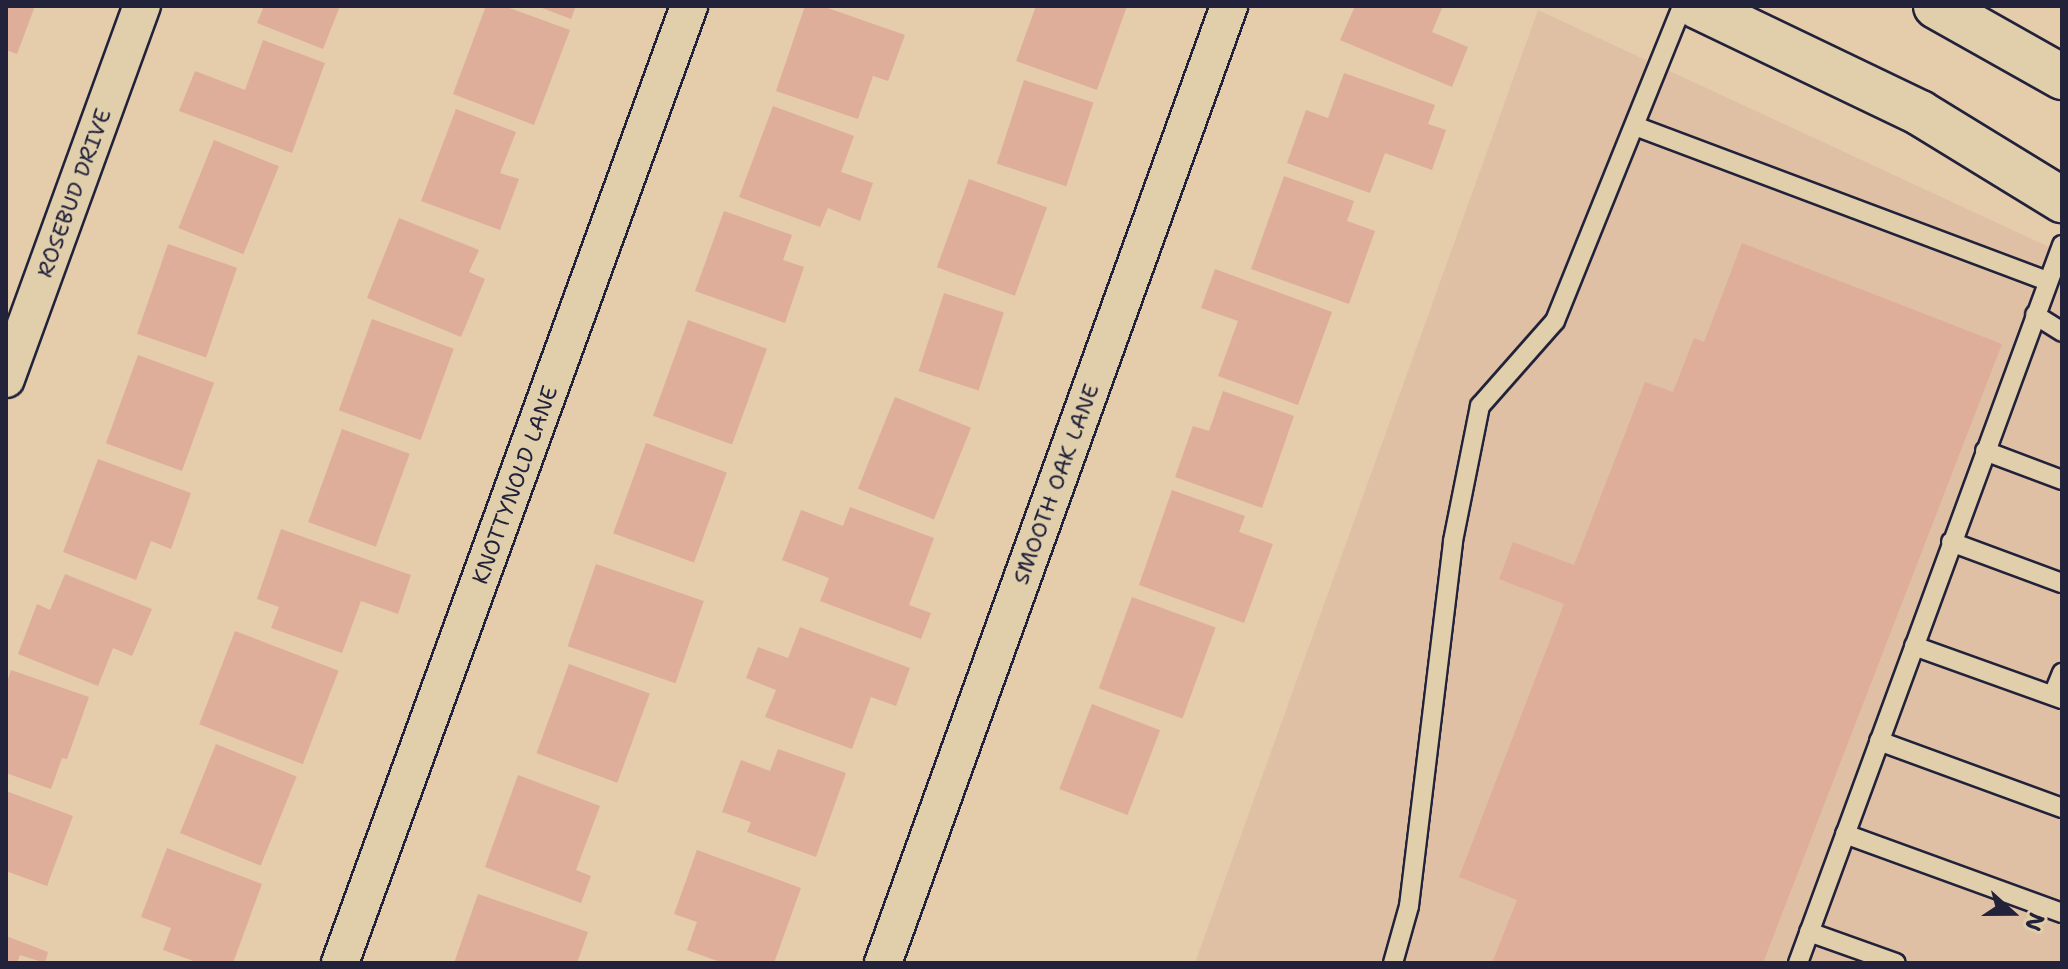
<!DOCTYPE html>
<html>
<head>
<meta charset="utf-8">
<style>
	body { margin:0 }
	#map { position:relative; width:2068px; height:969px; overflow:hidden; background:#e5ccab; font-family:"Shantell Sans",sans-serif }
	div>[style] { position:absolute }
	.built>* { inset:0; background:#dfc0a4 }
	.building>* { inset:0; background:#deae9b; transform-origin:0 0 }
	.roads { filter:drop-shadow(2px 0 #22223b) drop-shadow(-2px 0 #22223b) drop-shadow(0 2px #22223b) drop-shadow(0 -2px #22223b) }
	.lane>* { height:18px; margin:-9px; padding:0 9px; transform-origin:9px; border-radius:9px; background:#e1cfac }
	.street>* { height:36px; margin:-18px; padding:0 18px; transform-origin:18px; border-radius:18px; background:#e1cfac }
	.secondary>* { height:44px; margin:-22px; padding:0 22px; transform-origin:22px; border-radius:22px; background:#e1cfac }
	span { translate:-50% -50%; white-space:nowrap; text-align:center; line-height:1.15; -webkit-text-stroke:6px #e1cfac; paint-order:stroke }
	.street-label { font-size:22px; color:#22223b }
	.frame { position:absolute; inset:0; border:8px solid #22223b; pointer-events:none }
	.north { position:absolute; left:1972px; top:873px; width:80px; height:80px; -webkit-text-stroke:6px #e1cfac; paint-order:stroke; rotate:111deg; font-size:22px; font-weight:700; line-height:32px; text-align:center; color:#22223b }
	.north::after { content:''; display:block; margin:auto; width:28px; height:36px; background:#22223b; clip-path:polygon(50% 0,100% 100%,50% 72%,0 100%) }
</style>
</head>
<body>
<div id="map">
	<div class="built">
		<i style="clip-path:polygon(1538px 10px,2062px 253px,2062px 963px,1195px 963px)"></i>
	</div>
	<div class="building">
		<i style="clip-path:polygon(6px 6px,35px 6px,17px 54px,6px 50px)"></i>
		<i style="clip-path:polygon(264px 6px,340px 6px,323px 49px,257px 23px)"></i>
		<i style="clip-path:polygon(486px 6px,504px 6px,570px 30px,534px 125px,453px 94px)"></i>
		<i style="clip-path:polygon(537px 6px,576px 6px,571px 19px)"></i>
		<i style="clip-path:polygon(805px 6px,822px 6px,905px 35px,888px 81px,873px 76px,858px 119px,776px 91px)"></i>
		<i style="clip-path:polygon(1036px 6px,1127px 6px,1097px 90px,1016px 61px)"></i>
		<i style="clip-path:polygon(1355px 6px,1443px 6px,1432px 32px,1468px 47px,1452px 87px,1340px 40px)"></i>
		<i style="clip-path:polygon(263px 40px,325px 63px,292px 153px,179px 111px,195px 71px,245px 90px)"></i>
		<i style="clip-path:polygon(1344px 73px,1435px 105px,1428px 124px,1446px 130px,1432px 170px,1385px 153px,1370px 193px,1287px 163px,1306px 110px,1328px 118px)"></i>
		<i style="left:1024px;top:80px;width:73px;height:88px;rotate:18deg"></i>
		<i style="clip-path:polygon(773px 106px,854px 136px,841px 172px,873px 183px,860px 221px,828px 208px,820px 227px,739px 197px)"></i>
		<i style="clip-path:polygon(456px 109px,516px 132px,500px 173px,519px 179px,500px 230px,421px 201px)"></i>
		<i style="left:214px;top:140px;width:70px;height:95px;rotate:22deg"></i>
		<i style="clip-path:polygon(1284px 176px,1354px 201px,1347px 221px,1375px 231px,1349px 304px,1251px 269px)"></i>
		<i style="left:969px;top:179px;width:83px;height:94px;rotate:20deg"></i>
		<i style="clip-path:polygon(724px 211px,792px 235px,783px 260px,804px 267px,785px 323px,695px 291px)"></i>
		<i style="clip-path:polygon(399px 218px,479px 250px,469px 272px,485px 279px,461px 337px,367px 298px)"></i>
		<i style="clip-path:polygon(1742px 243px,2002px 344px,1763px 963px,1492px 963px,1517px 900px,1459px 877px,1564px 604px,1499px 579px,1513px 542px,1574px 565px,1645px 382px,1673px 392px,1694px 338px,1704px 342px)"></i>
		<i style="left:168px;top:244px;width:73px;height:95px;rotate:19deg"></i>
		<i style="clip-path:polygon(1215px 269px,1332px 312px,1298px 405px,1218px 376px,1238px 321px,1201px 308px)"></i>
		<i style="left:944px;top:293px;width:63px;height:82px;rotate:18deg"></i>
		<i style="left:372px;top:319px;width:87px;height:97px;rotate:20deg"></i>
		<i style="left:688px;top:320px;width:84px;height:102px;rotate:20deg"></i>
		<i style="left:138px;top:355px;width:81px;height:94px;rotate:20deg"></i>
		<i style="clip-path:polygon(1223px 391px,1294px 416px,1262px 508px,1175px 477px,1193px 426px,1209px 431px)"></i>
		<i style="left:895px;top:397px;width:82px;height:99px;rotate:22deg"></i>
		<i style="left:342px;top:429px;width:72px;height:99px;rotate:20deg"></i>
		<i style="left:646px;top:443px;width:86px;height:96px;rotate:20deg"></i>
		<i style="clip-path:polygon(98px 459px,191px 493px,171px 549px,151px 541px,136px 580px,63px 552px)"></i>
		<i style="clip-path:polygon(1172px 490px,1245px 516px,1239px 532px,1273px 544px,1244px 623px,1139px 585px)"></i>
		<i style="clip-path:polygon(850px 507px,934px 538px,909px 605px,931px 613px,921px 639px,820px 601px,829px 578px,782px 560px,801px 510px,843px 526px)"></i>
		<i style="clip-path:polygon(281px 529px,411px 575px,398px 614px,361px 601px,342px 653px,271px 628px,279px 607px,257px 599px)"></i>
		<i style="left:596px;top:564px;width:114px;height:87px;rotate:19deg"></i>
		<i style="clip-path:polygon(65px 574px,152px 609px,132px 656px,113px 648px,98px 686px,18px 654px,37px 604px,50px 610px)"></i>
		<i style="left:1132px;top:597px;width:89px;height:97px;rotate:20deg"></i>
		<i style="clip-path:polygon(800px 627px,910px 668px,896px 706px,871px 697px,852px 749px,765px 717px,776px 690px,746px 678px,758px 647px,788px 658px)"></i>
		<i style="left:235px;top:631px;width:111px;height:100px;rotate:21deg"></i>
		<i style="left:569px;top:664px;width:86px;height:95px;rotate:20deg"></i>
		<i style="clip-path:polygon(11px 670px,89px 697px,67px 759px,62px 758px,51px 789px,6px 773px,6px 685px)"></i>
		<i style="left:1092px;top:704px;width:73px;height:91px;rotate:21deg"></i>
		<i style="left:216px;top:744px;width:87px;height:96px;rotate:22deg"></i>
		<i style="clip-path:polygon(778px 749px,846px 773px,816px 857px,747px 832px,751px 822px,722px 812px,741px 760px,770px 771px)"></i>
		<i style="clip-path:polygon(518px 775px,600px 806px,576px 870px,591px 876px,581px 903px,485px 867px)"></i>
		<i style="clip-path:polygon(6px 791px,73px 816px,47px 886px,6px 871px)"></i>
		<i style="clip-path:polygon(167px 848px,262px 884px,233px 963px,199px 963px,163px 950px,171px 928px,141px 917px)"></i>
		<i style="clip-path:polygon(697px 850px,801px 888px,774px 963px,723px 963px,687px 950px,697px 922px,674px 914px)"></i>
		<i style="clip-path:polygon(478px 894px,588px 932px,577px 963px,454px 963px)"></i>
		<i style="clip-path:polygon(6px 936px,48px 952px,45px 963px,20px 955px,17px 963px,6px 963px)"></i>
	</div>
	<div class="roads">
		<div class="lane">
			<i style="left:1635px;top:126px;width:441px;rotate:20.6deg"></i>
			<i style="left:2035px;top:315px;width:32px;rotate:32deg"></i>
			<i style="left:1985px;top:451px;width:82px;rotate:20.6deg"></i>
			<i style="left:1951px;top:542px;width:118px;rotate:20.3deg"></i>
			<i style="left:1914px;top:646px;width:157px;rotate:19.7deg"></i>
			<i style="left:2053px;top:695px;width:24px;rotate:-68deg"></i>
			<i style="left:1879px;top:741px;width:195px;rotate:20.1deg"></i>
			<i style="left:1845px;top:834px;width:231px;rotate:20deg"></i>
			<i style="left:1809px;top:932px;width:92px;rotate:19.6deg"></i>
			<i style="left:1393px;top:963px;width:59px;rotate:-74.3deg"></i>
			<i style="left:1409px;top:906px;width:368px;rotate:-83.1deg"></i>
			<i style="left:1453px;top:541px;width:138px;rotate:-78.7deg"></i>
			<i style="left:1480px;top:406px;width:113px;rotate:-48.6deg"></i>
			<i style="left:1555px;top:321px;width:340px;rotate:-68deg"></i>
			<i style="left:1798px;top:963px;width:765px;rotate:-69.81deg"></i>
		</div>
		<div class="street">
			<i style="left:6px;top:379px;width:397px;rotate:-70deg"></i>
			<i style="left:340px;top:963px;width:1019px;rotate:-69.96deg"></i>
			<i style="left:883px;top:963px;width:1018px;rotate:-70.12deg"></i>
		</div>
		<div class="secondary">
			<i style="left:1697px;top:6px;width:247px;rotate:25.6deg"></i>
			<i style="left:1920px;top:113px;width:167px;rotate:31.5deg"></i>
			<i style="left:1936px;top:6px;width:145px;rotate:29.4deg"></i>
		</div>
	</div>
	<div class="street-label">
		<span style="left:74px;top:193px;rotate:-70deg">ROSEBUD DRIVE</span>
		<span style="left:1056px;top:484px;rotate:-70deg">SMOOTH OAK LANE</span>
		<span style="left:515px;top:485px;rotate:-70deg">KNOTTYNOLD LANE</span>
	</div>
	<div class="frame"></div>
	<div class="north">N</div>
</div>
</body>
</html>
